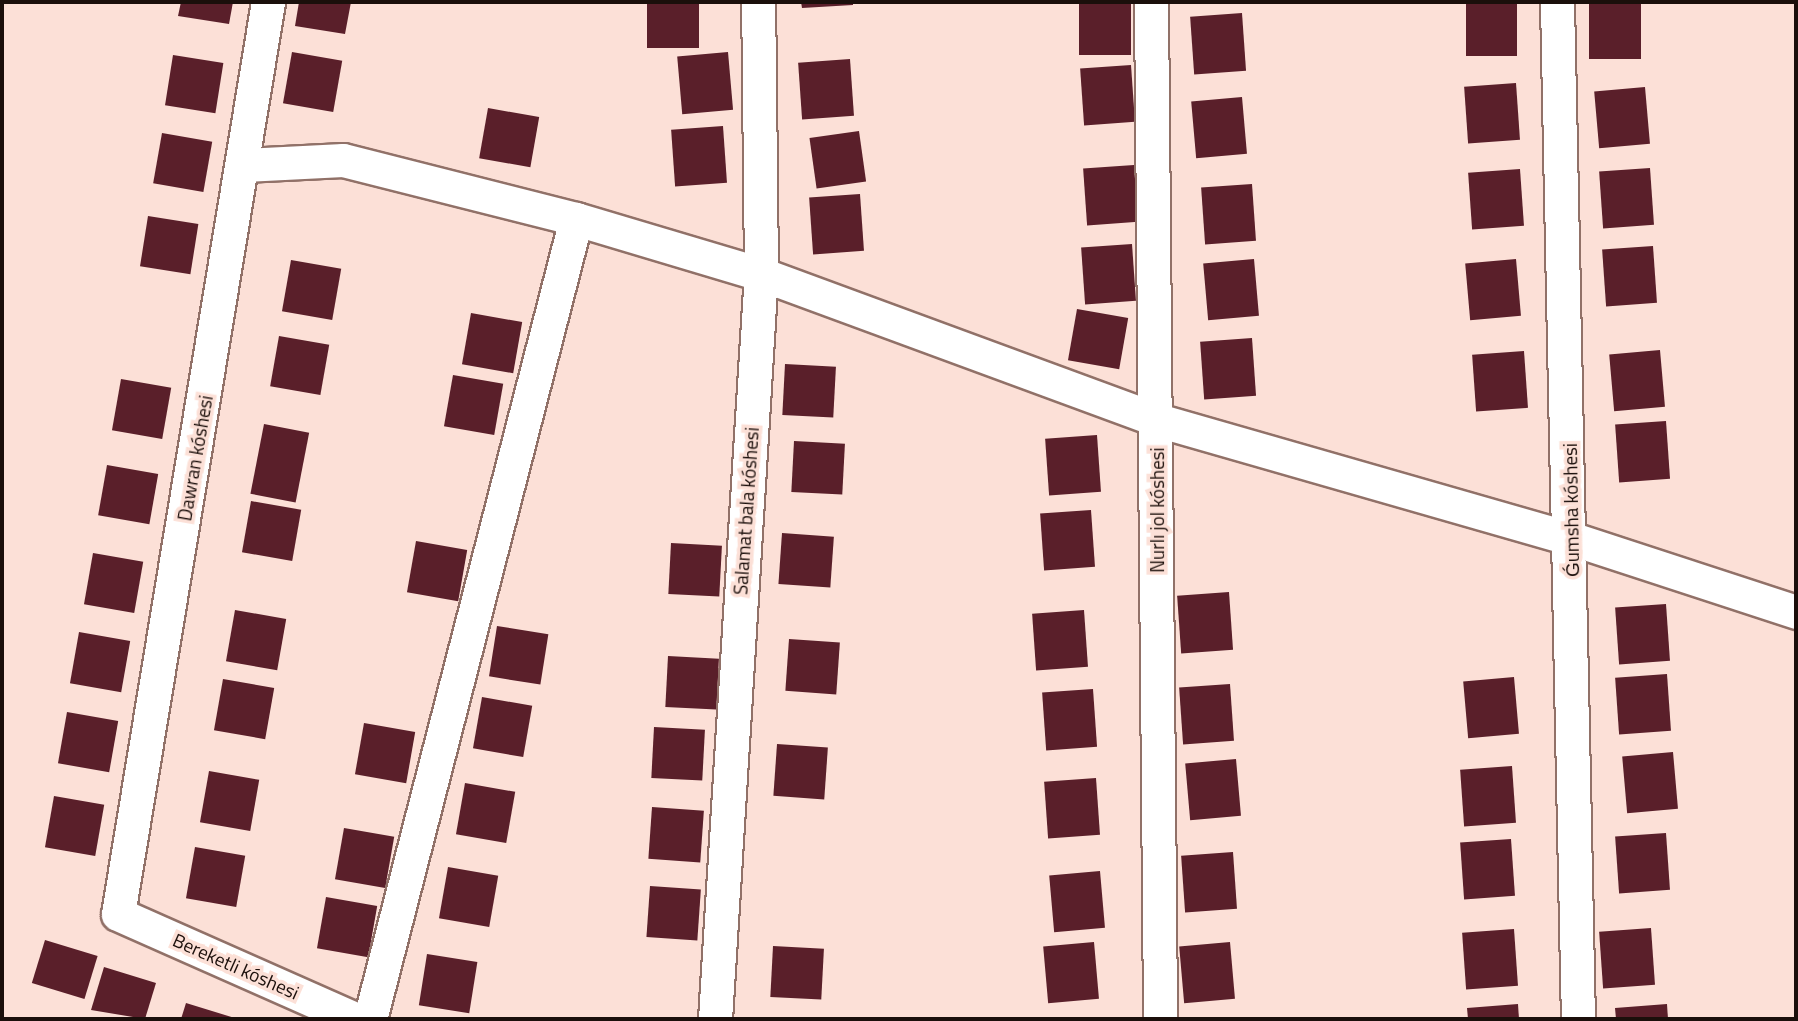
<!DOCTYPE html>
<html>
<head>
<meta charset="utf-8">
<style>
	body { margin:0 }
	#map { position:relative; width:1798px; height:1021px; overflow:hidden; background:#fce0d7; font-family:"Titillium Web",sans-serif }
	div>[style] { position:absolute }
	.building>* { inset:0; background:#5a1f2a; transform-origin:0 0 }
	.roads { filter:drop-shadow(2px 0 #917168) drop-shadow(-2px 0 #917168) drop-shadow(0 2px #917168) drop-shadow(0 -2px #917168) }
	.minor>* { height:33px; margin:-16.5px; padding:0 16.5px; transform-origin:16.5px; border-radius:16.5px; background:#fff }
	span { translate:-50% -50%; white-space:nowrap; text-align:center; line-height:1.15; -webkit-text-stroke:7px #fce0d7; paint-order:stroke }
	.street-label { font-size:19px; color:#1b0f0b }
	.frame { position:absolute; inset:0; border:4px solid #1b0f0b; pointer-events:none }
</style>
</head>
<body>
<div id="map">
	<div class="building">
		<i style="clip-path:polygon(181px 2px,233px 2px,229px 24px,178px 16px)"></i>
		<i style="clip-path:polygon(299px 2px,351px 2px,345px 34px,295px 26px)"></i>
		<i style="left:647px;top:2px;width:52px;height:46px"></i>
		<i style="clip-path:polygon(801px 2px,853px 2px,853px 5px,802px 8px)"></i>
		<i style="left:1079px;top:2px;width:52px;height:53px"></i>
		<i style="left:1466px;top:2px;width:51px;height:54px"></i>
		<i style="left:1589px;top:2px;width:52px;height:57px"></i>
		<i style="left:1242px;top:13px;width:58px;height:52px;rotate:86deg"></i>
		<i style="left:292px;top:52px;width:51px;height:52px;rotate:10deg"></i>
		<i style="left:728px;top:52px;width:58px;height:51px;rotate:85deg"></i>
		<i style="left:173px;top:55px;width:51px;height:51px;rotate:9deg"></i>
		<i style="left:850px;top:59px;width:57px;height:52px;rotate:86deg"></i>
		<i style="left:1131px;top:65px;width:57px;height:51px;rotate:86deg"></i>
		<i style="left:1516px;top:83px;width:57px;height:52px;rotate:86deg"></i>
		<i style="left:1645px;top:87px;width:57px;height:51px;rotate:85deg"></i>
		<i style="left:1242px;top:97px;width:57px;height:51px;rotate:85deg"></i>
		<i style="left:488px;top:108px;width:52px;height:51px;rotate:10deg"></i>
		<i style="left:723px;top:126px;width:57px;height:52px;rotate:86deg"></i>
		<i style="left:859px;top:131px;width:51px;height:50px;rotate:82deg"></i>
		<i style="left:162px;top:133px;width:51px;height:51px;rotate:10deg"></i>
		<i style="left:1134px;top:165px;width:57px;height:51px;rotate:86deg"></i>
		<i style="left:1650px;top:168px;width:57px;height:51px;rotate:86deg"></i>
		<i style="left:1520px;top:169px;width:57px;height:52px;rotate:86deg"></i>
		<i style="left:1252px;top:184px;width:57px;height:51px;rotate:86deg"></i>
		<i style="left:860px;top:194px;width:57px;height:51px;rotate:86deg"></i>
		<i style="left:148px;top:216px;width:51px;height:51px;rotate:9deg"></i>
		<i style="left:1132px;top:244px;width:57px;height:51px;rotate:86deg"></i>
		<i style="left:1653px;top:246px;width:57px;height:51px;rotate:86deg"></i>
		<i style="left:1254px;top:259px;width:57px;height:51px;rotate:85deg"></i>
		<i style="left:1516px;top:259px;width:57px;height:51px;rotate:85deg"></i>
		<i style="left:291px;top:260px;width:51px;height:52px;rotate:10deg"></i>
		<i style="left:1077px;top:309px;width:52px;height:52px;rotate:10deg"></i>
		<i style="left:471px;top:313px;width:52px;height:52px;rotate:10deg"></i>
		<i style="left:279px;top:336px;width:51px;height:51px;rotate:10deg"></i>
		<i style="left:1252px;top:338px;width:58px;height:52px;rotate:86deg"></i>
		<i style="left:1660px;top:350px;width:57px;height:51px;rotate:85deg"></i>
		<i style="left:1524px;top:351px;width:57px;height:52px;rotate:86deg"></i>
		<i style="left:785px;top:364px;width:51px;height:51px;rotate:3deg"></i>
		<i style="left:453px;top:375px;width:51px;height:52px;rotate:10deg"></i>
		<i style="left:121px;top:379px;width:51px;height:52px;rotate:10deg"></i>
		<i style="left:1666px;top:421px;width:58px;height:51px;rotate:86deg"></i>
		<i style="left:264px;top:424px;width:46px;height:71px;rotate:11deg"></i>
		<i style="left:1097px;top:435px;width:57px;height:52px;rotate:86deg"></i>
		<i style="left:794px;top:441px;width:51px;height:51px;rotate:3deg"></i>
		<i style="left:107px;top:465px;width:52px;height:51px;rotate:10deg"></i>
		<i style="left:251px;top:501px;width:51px;height:52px;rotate:10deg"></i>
		<i style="left:1091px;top:510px;width:57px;height:51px;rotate:86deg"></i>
		<i style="left:782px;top:533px;width:52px;height:51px;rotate:4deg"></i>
		<i style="left:416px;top:541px;width:52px;height:52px;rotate:10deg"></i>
		<i style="left:671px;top:543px;width:51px;height:51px;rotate:3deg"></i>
		<i style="left:93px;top:553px;width:51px;height:52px;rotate:10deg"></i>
		<i style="left:1229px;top:592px;width:58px;height:52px;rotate:86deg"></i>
		<i style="left:1666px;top:604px;width:57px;height:51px;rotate:86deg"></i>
		<i style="left:235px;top:610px;width:52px;height:52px;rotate:10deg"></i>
		<i style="left:1084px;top:610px;width:57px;height:52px;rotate:86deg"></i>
		<i style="left:497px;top:626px;width:52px;height:51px;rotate:9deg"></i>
		<i style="left:79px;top:632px;width:52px;height:52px;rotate:10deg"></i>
		<i style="left:789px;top:639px;width:51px;height:52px;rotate:4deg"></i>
		<i style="left:668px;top:656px;width:51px;height:51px;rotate:3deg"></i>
		<i style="left:1667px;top:674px;width:57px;height:52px;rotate:86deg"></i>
		<i style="left:1514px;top:677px;width:57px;height:51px;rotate:85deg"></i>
		<i style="left:223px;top:679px;width:52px;height:52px;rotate:10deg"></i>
		<i style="left:1230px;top:684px;width:57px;height:51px;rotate:86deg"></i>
		<i style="left:1093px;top:689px;width:58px;height:51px;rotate:86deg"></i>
		<i style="left:482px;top:697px;width:51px;height:52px;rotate:10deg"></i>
		<i style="left:67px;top:712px;width:52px;height:52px;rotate:10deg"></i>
		<i style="left:364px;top:723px;width:52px;height:52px;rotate:10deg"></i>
		<i style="left:654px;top:727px;width:51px;height:51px;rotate:3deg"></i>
		<i style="left:777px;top:744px;width:51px;height:52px;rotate:4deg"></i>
		<i style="left:1673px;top:752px;width:57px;height:51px;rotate:85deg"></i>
		<i style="left:1236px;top:759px;width:57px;height:51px;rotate:85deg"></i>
		<i style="left:1512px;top:766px;width:57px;height:52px;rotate:86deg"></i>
		<i style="left:209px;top:771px;width:51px;height:52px;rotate:10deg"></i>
		<i style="left:1096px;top:778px;width:57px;height:52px;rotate:86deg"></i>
		<i style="left:465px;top:783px;width:51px;height:52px;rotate:10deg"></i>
		<i style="left:54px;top:796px;width:51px;height:52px;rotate:10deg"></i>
		<i style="left:652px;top:807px;width:52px;height:52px;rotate:4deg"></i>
		<i style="left:344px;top:828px;width:51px;height:52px;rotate:10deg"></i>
		<i style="left:1666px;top:833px;width:57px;height:51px;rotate:86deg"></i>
		<i style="left:1511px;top:839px;width:57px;height:51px;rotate:86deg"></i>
		<i style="left:195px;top:847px;width:51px;height:52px;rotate:10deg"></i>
		<i style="left:1233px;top:852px;width:57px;height:52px;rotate:86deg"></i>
		<i style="left:448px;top:867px;width:51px;height:52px;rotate:10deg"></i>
		<i style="left:1100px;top:871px;width:57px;height:51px;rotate:85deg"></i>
		<i style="left:650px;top:886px;width:51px;height:51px;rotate:4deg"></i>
		<i style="left:326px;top:897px;width:52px;height:52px;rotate:10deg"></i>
		<i style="left:1651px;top:928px;width:57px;height:52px;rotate:86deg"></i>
		<i style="left:1514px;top:929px;width:57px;height:52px;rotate:86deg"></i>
		<i style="left:45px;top:940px;width:55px;height:45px;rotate:17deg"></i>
		<i style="left:1094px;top:942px;width:57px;height:51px;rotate:85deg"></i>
		<i style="left:1230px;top:942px;width:57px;height:51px;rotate:85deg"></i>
		<i style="left:773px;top:946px;width:51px;height:51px;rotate:3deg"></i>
		<i style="left:427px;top:954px;width:51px;height:52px;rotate:9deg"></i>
		<i style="clip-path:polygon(104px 967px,156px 983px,145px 1019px,91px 1010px)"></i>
		<i style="clip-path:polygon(186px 1003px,238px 1019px,181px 1019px)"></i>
		<i style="clip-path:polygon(1518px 1004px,1519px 1019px,1468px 1019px,1467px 1008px)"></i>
		<i style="clip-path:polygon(1667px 1004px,1668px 1019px,1616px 1019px,1615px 1008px)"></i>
	</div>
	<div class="roads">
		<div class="minor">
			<i style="left:268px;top:2px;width:924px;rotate:99.34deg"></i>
			<i style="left:118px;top:914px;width:259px;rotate:23.9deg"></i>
			<i style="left:1151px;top:2px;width:1017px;rotate:89.49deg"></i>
			<i style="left:1557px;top:2px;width:1017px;rotate:88.82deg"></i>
			<i style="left:244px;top:165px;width:99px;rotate:-2.9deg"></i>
			<i style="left:343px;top:160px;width:240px;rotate:14.2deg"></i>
			<i style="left:576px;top:219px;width:193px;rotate:16.6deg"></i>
			<i style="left:761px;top:274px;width:422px;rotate:20.2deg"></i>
			<i style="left:1157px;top:420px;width:433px;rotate:16deg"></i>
			<i style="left:1573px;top:539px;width:235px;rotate:18.1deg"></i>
			<i style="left:370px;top:1019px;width:826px;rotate:-75.56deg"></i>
			<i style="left:715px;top:1019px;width:746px;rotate:-86.47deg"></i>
			<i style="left:761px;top:274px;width:272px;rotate:-90.6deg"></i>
		</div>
	</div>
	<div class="street-label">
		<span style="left:195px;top:458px;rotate:-80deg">Dawran kóshesi</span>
		<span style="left:1157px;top:510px;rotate:-90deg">Nurlı jol kóshesi</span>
		<span style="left:1571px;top:510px;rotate:-91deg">Ǵumsha kóshesi</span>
		<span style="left:746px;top:511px;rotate:-86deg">Salamat bala kóshesi</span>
		<span style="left:236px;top:966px;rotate:24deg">Bereketli kóshesi</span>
	</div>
	<div class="frame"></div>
</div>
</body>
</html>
